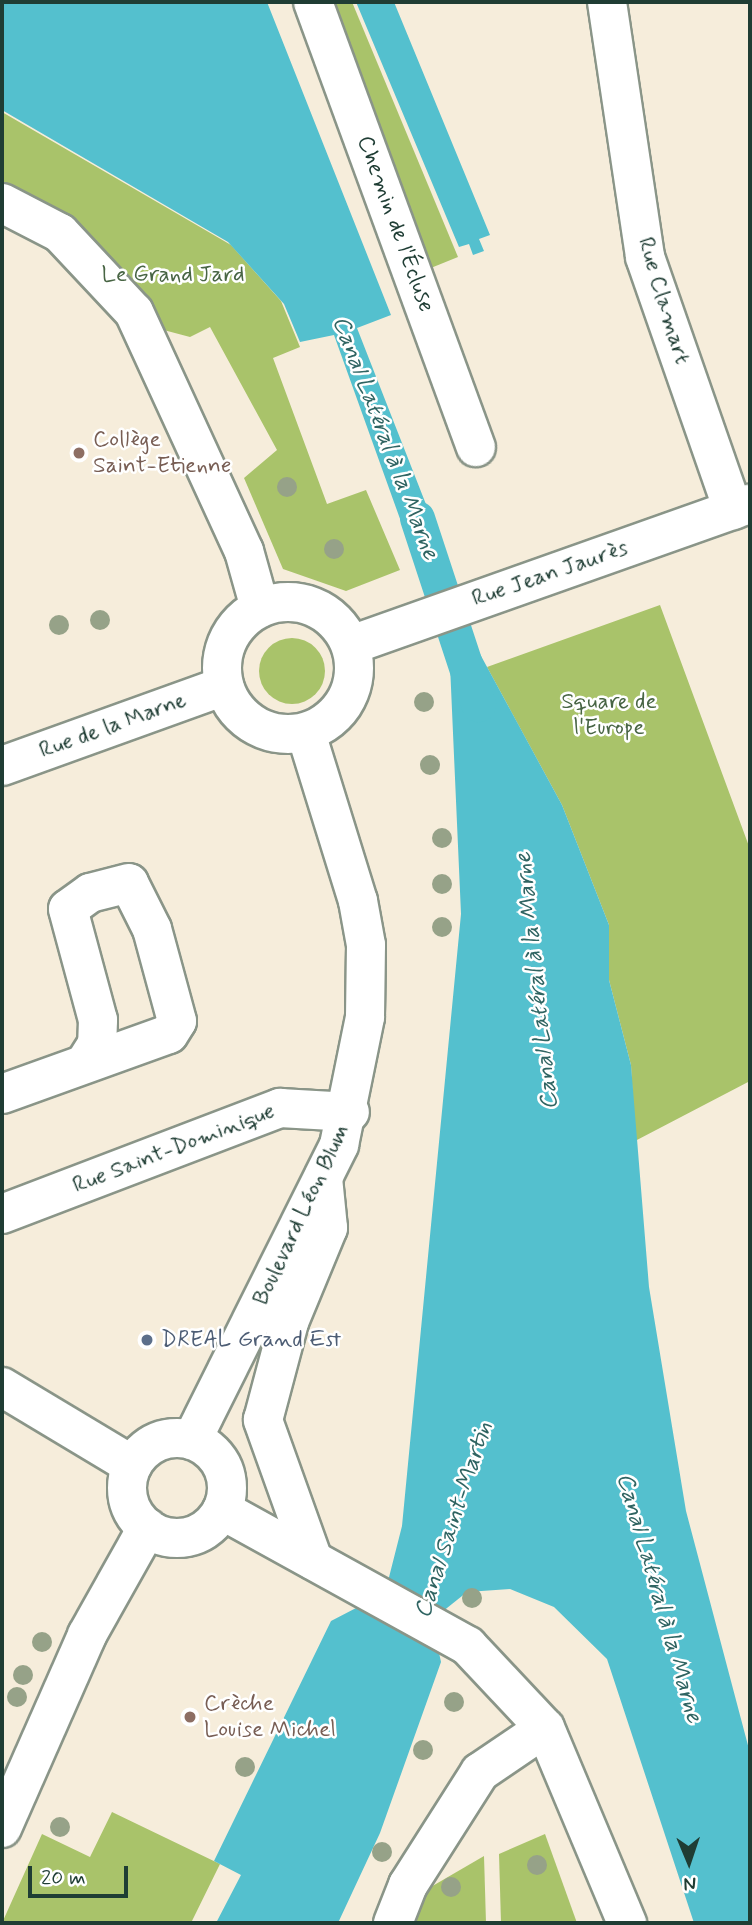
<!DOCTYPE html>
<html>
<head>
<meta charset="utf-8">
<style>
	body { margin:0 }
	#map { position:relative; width:752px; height:1925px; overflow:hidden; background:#f6eddb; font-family:Mynerve,sans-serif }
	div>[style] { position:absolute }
	.green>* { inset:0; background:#a9c36a }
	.round { border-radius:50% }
	.water>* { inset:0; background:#54c0ce }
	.canal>* { height:35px; margin:-17.5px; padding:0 17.5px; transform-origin:17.5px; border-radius:17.5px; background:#54c0ce }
	.roads { filter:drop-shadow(2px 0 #8a9588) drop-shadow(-2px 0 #8a9588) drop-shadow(0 2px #8a9588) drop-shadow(0 -2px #8a9588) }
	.minor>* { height:38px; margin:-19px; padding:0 19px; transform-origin:19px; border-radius:19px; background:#fff }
	.major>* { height:38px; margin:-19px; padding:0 19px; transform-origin:19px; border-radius:19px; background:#fff }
	.major>.ring { margin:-19px; padding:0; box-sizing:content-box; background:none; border:38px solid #fff; border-radius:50% }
	.trees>* { width:20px; height:20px; margin:-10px; border-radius:50%; background:#96a288 }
	.dots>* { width:19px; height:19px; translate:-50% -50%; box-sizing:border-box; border:4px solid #fff; border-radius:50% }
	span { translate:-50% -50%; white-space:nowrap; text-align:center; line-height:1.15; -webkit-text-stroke:5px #fff; paint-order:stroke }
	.street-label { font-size:23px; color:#1f3d34 }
	.park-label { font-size:23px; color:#486544 }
	.education-label { font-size:23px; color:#785e54 }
	.left { translate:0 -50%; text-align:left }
	.service-label { font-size:23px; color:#4e5e75 }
	.water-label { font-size:24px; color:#2f6462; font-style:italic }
	.frame { position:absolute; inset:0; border:4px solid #1f3d34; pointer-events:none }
	.north { position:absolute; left:654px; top:1827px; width:70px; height:70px; -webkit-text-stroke:5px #fff; paint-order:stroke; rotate:178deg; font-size:19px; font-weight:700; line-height:28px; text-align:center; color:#1f3d34 }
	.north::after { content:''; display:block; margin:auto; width:24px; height:32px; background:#1f3d34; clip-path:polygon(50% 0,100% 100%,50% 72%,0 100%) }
	.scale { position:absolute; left:28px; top:1866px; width:100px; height:32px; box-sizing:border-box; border:4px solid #1f3d34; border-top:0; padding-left:9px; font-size:21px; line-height:24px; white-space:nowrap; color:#1f3d34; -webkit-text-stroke:5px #fff; paint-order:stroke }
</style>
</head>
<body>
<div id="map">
	<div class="green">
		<i style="clip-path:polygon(316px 2px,352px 2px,458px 257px,416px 274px)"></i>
		<i style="clip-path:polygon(2px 112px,231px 245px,281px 301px,300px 347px,273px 358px,327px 504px,366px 490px,400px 570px,346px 591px,283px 569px,244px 478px,277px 450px,210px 327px,190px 337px,141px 324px,2px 203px)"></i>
		<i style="clip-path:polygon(660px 605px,750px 849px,750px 1081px,635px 1141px,631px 1065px,609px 980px,609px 925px,562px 805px,487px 667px)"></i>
		<i class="round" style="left:259px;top:638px;width:66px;height:66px"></i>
		<i style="clip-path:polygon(112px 1812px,220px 1864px,191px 1923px,2px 1923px,42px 1834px,90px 1857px)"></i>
		<i style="clip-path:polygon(545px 1834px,577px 1923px,501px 1923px,499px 1854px)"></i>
		<i style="clip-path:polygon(484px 1856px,486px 1923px,415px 1923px,429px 1888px)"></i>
	</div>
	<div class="water">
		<i style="clip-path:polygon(2px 2px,267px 2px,391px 315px,357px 328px,447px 558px,418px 569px,334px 335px,300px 342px,284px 304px,228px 242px,2px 110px)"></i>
		<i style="clip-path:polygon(356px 2px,394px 2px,490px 235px,479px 239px,484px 251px,473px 255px,469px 244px,459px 247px)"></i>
		<i style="clip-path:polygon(480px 654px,562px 805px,609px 925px,609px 980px,631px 1065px,649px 1287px,686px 1511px,750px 1753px,750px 1923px,694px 1923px,607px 1659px,554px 1607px,510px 1589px,467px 1592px,432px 1620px,441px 1662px,380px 1833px,338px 1923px,216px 1923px,241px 1875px,214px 1861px,331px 1621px,385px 1593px,402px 1526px,461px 914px,450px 665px)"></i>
	</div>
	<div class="canal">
		<i style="left:417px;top:518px;width:196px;rotate:71.8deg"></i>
	</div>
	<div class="roads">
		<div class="minor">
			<i style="left:313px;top:2px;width:474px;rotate:69.9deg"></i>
			<i style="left:607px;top:2px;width:258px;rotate:81.5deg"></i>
			<i style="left:645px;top:257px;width:268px;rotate:70.8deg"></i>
			<i style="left:2px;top:766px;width:236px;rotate:-19.8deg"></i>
			<i style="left:2px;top:1094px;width:177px;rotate:-19.8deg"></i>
			<i style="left:169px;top:1034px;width:15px;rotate:-58deg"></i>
			<i style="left:177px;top:1021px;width:95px;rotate:-105.2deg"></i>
			<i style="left:152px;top:929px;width:51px;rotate:-116.6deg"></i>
			<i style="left:129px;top:883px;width:40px;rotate:165.6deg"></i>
			<i style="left:90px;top:893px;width:27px;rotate:144deg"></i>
			<i style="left:68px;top:909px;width:115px;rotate:74.9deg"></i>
			<i style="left:98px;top:1020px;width:24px;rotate:92deg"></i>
			<i style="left:97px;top:1044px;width:22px;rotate:122deg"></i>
			<i style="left:2px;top:1214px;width:298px;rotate:-20.9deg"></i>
			<i style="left:280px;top:1108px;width:70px;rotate:3.3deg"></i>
			<i style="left:2px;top:1387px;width:152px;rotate:31deg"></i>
			<i style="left:222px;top:1510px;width:281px;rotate:28.9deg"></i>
			<i style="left:468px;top:1646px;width:112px;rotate:46.8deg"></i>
			<i style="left:545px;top:1728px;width:212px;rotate:67.2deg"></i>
			<i style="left:313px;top:1560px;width:149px;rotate:-109.7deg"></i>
			<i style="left:263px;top:1420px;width:101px;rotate:-75.1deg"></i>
			<i style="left:289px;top:1322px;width:102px;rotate:-67.5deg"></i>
			<i style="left:328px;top:1228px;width:50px;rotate:-95.7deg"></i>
			<i style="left:393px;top:1923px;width:41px;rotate:-68.5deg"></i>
			<i style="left:408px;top:1885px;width:134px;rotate:-57.5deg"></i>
			<i style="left:480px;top:1772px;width:78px;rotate:-34.1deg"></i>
		</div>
		<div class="major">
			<i style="left:2px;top:203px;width:65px;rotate:27.3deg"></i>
			<i style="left:60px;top:233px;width:108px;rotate:46.9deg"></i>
			<i style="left:134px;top:312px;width:263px;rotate:65.3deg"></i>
			<i style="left:244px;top:551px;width:59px;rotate:74.3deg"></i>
			<i class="ring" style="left:222px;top:602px;width:94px;height:94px"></i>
			<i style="left:351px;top:645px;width:423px;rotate:-19.5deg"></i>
			<i class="ring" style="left:127px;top:1438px;width:62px;height:62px"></i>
			<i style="left:192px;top:1440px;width:330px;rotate:-63.5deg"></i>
			<i style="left:339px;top:1145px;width:131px;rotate:-78.5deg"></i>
			<i style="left:365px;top:1017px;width:72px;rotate:-89.2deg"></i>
			<i style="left:366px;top:945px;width:45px;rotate:-100.3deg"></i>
			<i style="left:358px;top:901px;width:176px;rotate:-107.2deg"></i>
			<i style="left:2px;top:1828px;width:211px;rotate:-66.2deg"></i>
			<i style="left:87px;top:1635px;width:123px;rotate:-60.7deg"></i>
		</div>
	</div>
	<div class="trees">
		<i style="left:287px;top:487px"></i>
		<i style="left:334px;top:549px"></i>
		<i style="left:100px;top:620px"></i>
		<i style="left:59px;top:625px"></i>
		<i style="left:424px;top:702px"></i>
		<i style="left:430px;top:765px"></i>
		<i style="left:442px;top:838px"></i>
		<i style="left:442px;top:884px"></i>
		<i style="left:442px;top:927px"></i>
		<i style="left:472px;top:1598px"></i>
		<i style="left:42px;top:1642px"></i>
		<i style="left:23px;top:1675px"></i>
		<i style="left:17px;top:1697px"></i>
		<i style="left:454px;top:1702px"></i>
		<i style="left:423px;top:1750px"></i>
		<i style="left:245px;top:1767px"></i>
		<i style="left:60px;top:1827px"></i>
		<i style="left:382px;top:1852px"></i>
		<i style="left:537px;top:1865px"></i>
		<i style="left:451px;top:1887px"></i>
	</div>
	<div class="dots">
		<i style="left:79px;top:453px;background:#8d6e63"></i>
		<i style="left:147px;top:1340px;background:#5c6f8a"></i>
		<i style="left:190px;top:1717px;background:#8d6e63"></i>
	</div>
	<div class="street-label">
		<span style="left:395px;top:224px;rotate:70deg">Chemin de l'Écluse</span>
		<span style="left:663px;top:301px;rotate:73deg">Rue Clamart</span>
		<span style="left:550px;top:574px;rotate:-19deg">Rue Jean Jaurès</span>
		<span style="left:113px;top:726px;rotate:-20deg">Rue de la Marne</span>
		<span style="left:174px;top:1149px;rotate:-21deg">Rue Saint-Dominique</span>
		<span style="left:302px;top:1215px;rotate:-65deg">Boulevard Léon Blum</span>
	</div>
	<div class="park-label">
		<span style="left:173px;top:275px">Le Grand Jard</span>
		<span style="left:609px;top:715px">Square de<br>l'Europe</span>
	</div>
	<div class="education-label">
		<span class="left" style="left:93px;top:453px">Collège<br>Saint-Etienne</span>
		<span class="left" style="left:204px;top:1717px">Crèche<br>Louise Michel</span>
	</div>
	<div class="service-label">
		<span class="left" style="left:161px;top:1340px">DREAL Grand Est</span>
	</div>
	<div class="water-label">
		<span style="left:385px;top:438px;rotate:69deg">Canal Latéral à la Marne</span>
		<span style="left:537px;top:981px;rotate:-96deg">Canal Latéral à la Marne</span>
		<span style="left:454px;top:1520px;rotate:-72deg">Canal Saint-Martin</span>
		<span style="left:659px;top:1598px;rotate:74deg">Canal Latéral à la Marne</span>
	</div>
	<div class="frame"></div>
	<div class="north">N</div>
	<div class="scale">20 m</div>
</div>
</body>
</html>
